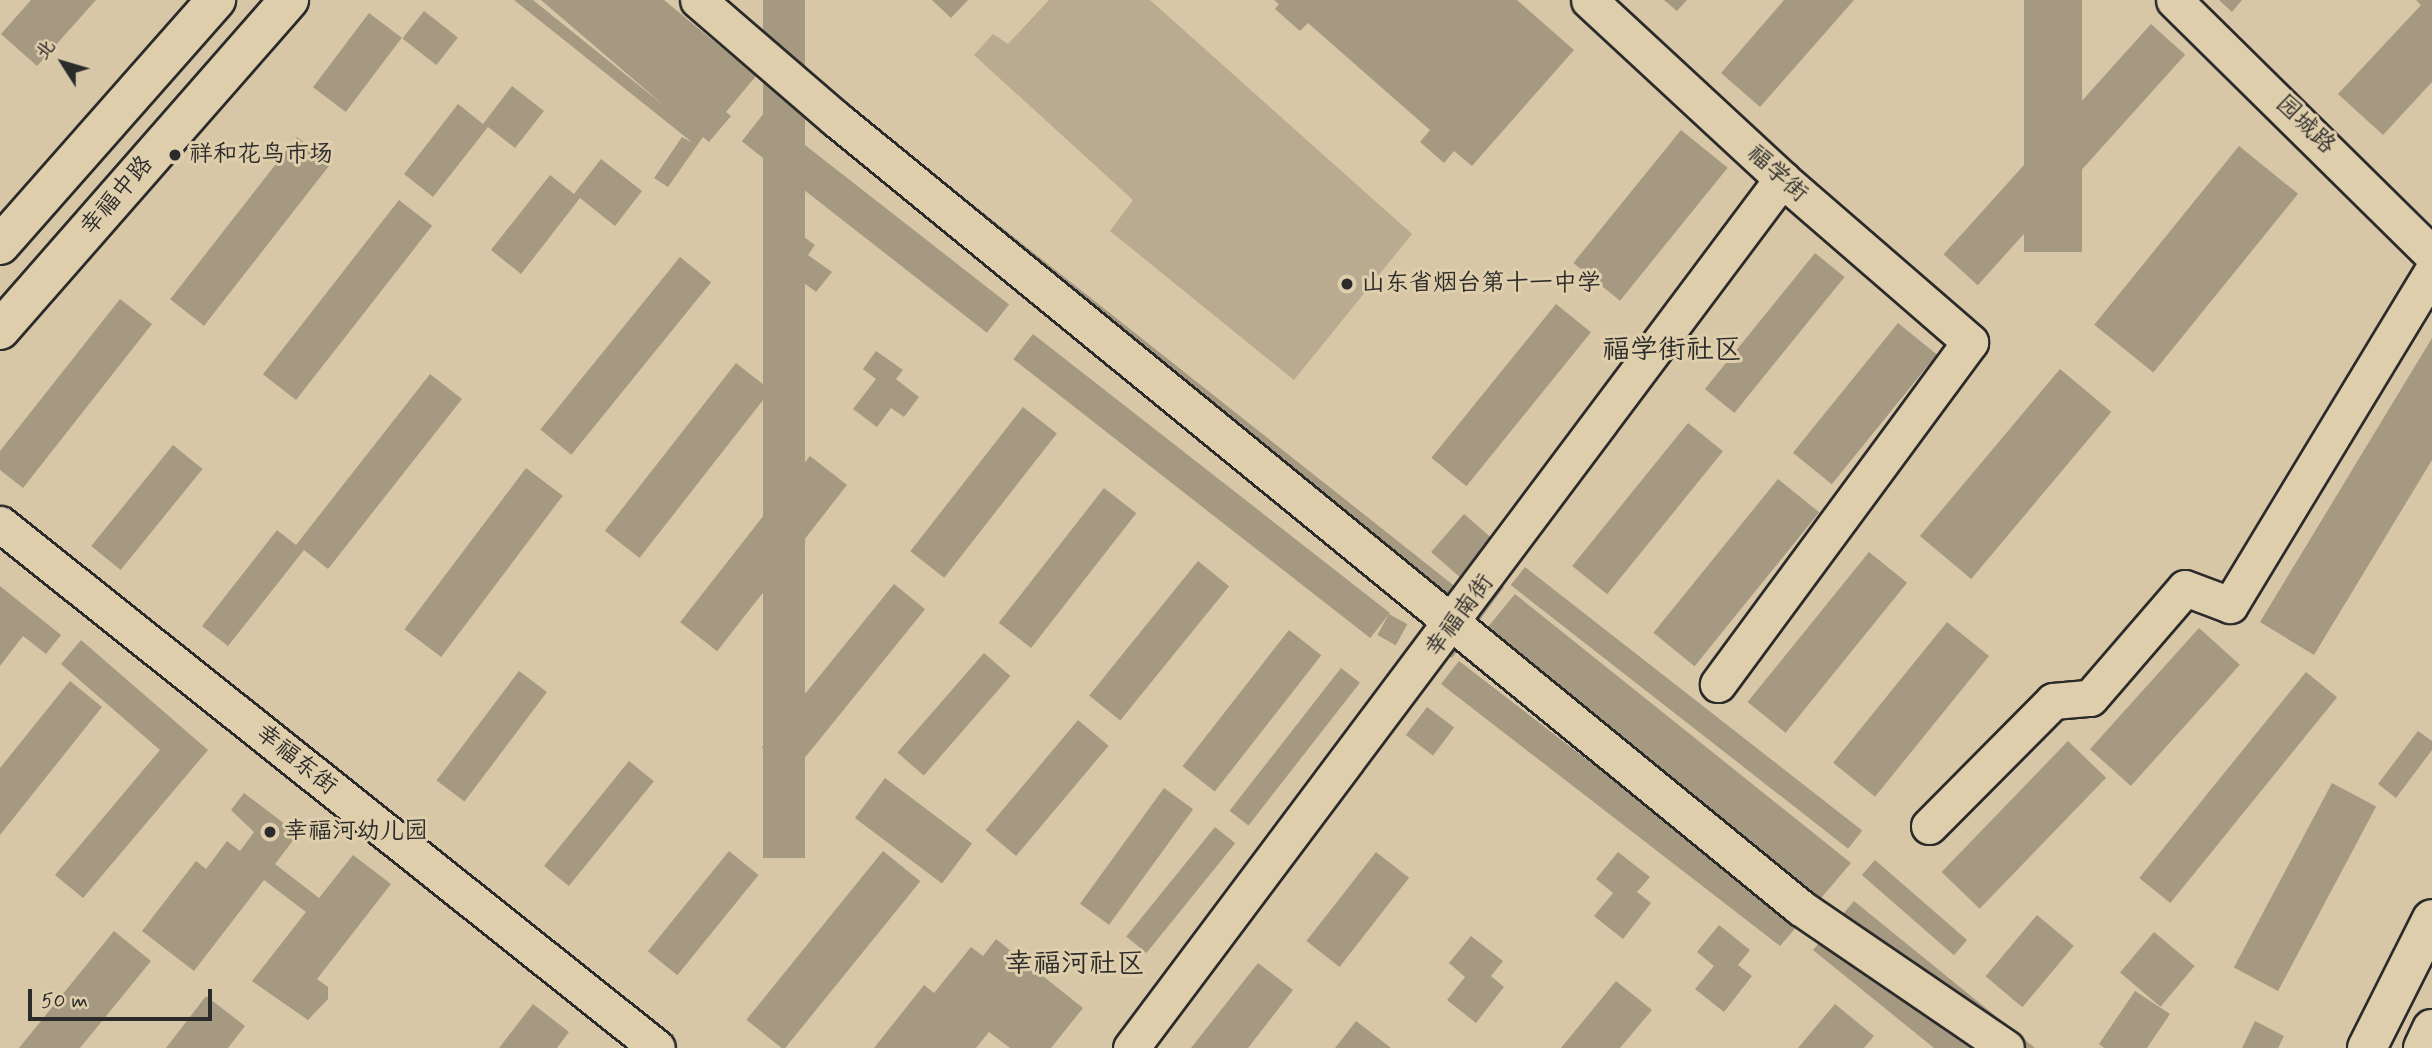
<!DOCTYPE html>
<html>
<head>
<meta charset="utf-8">
<style>
	body { margin:0 }
	#map { position:relative; width:2432px; height:1048px; overflow:hidden; background:#d8c7a6; font-family:Mynerve,"LXGW WenKai TC",sans-serif }
	div>[style] { position:absolute }
	.green>* { inset:0; background:#b8ab8f }
	.building>* { inset:0; background:#a59981; transform-origin:0 0 }
	.roads { filter:drop-shadow(2px 0 #2b2b2b) drop-shadow(-2px 0 #2b2b2b) drop-shadow(0 2px #2b2b2b) drop-shadow(0 -2px #2b2b2b) }
	.minor>* { height:35px; margin:-17.5px; padding:0 17.5px; transform-origin:17.5px; border-radius:17.5px; background:#dfceab }
	.major>* { height:38px; margin:-19px; padding:0 19px; transform-origin:19px; border-radius:19px; background:#dfceab }
	.dots>* { width:19px; height:19px; translate:-50% -50%; box-sizing:border-box; border:4px solid #dfceab; border-radius:50% }
	span { translate:-50% -50%; white-space:nowrap; text-align:center; line-height:1.15; -webkit-text-stroke:6px #dfceab; paint-order:stroke }
	.street-label { font-size:24px; color:#2b2b2b }
	.poi-label { font-size:24px; color:#2b2b2b }
	.left { translate:0 -50%; text-align:left }
	.quarter-label { font-size:28px; color:#2b2b2b }
	.north { position:absolute; left:28px; top:28px; width:70px; height:70px; -webkit-text-stroke:5px #dfceab; paint-order:stroke; rotate:307deg; font-size:19px; font-weight:700; line-height:28px; text-align:center; color:#2b2b2b }
	.north::after { content:''; display:block; margin:auto; width:24px; height:32px; background:#2b2b2b; clip-path:polygon(50% 0,100% 100%,50% 72%,0 100%) }
	.scale { position:absolute; left:28px; top:989px; width:184px; height:32px; box-sizing:border-box; border:4px solid #2b2b2b; border-top:0; padding-left:9px; font-size:21px; line-height:24px; white-space:nowrap; color:#2b2b2b; -webkit-text-stroke:5px #dfceab; paint-order:stroke }
</style>
</head>
<body>
<div id="map">
	<div class="green">
		<i style="clip-path:polygon(1049px 0,1150px 0,1412px 234px,1294px 380px,1110px 231px,1133px 200px,974px 55px,993px 34px,1008px 44px)"></i>
	</div>
	<div class="building">
		<i style="clip-path:polygon(31px 0,96px 0,37px 66px,1px 34px)"></i>
		<i style="clip-path:polygon(514px 0,533px 0,667px 108px,541px 0,664px 0,756px 76px,726px 112px,731px 116px,709px 142px,703px 137px,668px 187px,654px 178px,682px 137px,693px 143px)"></i>
		<i style="left:763px;top:0;width:42px;height:858px"></i>
		<i style="clip-path:polygon(932px 0,968px 0,951px 18px)"></i>
		<i style="clip-path:polygon(1274px 0,1517px 0,1574px 50px,1472px 166px,1454px 151px,1444px 163px,1420px 142px,1430px 130px,1308px 23px,1300px 31px,1275px 9px,1279px 4px)"></i>
		<i style="clip-path:polygon(1664px 0,1687px 0,1677px 11px)"></i>
		<i style="clip-path:polygon(1784px 0,1854px 0,1760px 107px,1721px 73px)"></i>
		<i style="left:2024px;top:0;width:58px;height:252px"></i>
		<i style="clip-path:polygon(2219px 0,2242px 0,2232px 12px)"></i>
		<i style="clip-path:polygon(2416px 0,2432px 0,2432px 82px,2383px 135px,2338px 94px,2421px 5px)"></i>
		<i style="left:424px;top:11px;width:43px;height:35px;rotate:38deg"></i>
		<i style="left:369px;top:13px;width:41px;height:93px;rotate:37deg"></i>
		<i style="left:2151px;top:24px;width:46px;height:310px;rotate:42deg"></i>
		<i style="clip-path:polygon(789px 59px,1457px 588px,1462px 579px,1431px 552px,1464px 514px,1495px 541px,1474px 565px,1504px 587px,1452px 658px,1422px 636px,1437px 614px,768px 85px)"></i>
		<i style="clip-path:polygon(512px 86px,544px 111px,515px 148px,488px 127px,433px 197px,404px 174px,458px 104px,483px 124px)"></i>
		<i style="left:764px;top:113px;width:311px;height:36px;rotate:38deg"></i>
		<i style="left:1681px;top:130px;width:60px;height:171px;rotate:39deg"></i>
		<i style="left:297px;top:137px;width:43px;height:206px;rotate:38deg"></i>
		<i style="left:2239px;top:146px;width:76px;height:230px;rotate:39deg"></i>
		<i style="clip-path:polygon(601px 159px,642px 191px,615px 226px,580px 198px,521px 274px,491px 250px,550px 175px,574px 194px)"></i>
		<i style="left:399px;top:200px;width:42px;height:221px;rotate:38deg"></i>
		<i style="clip-path:polygon(789px 226px,815px 245px,808px 255px,832px 272px,816px 292px,804px 283px,789px 301px,766px 284px,788px 254px,775px 244px)"></i>
		<i style="left:1815px;top:253px;width:38px;height:175px;rotate:39deg"></i>
		<i style="left:680px;top:257px;width:40px;height:222px;rotate:39deg"></i>
		<i style="clip-path:polygon(120px 299px,152px 324px,23px 488px,0 470px,0 451px)"></i>
		<i style="left:1556px;top:304px;width:45px;height:198px;rotate:39deg"></i>
		<i style="left:1898px;top:323px;width:50px;height:167px;rotate:39deg"></i>
		<i style="left:1033px;top:334px;width:453px;height:32px;rotate:38deg"></i>
		<i style="clip-path:polygon(2432px 338px,2432px 460px,2314px 655px,2260px 622px)"></i>
		<i style="clip-path:polygon(876px 351px,903px 370px,896px 379px,919px 397px,904px 417px,891px 408px,877px 427px,853px 409px,876px 379px,863px 369px)"></i>
		<i style="left:736px;top:363px;width:44px;height:213px;rotate:38deg"></i>
		<i style="left:2060px;top:369px;width:67px;height:218px;rotate:40deg"></i>
		<i style="clip-path:polygon(430px 374px,462px 399px,328px 569px,304px 550px,228px 646px,202px 626px,277px 530px,296px 545px)"></i>
		<i style="left:1023px;top:407px;width:43px;height:183px;rotate:38deg"></i>
		<i style="left:1688px;top:423px;width:45px;height:184px;rotate:39deg"></i>
		<i style="left:173px;top:445px;width:38px;height:130px;rotate:39deg"></i>
		<i style="left:810px;top:456px;width:47px;height:211px;rotate:38deg"></i>
		<i style="left:526px;top:468px;width:46px;height:202px;rotate:37deg"></i>
		<i style="left:1778px;top:479px;width:53px;height:198px;rotate:39deg"></i>
		<i style="left:1104px;top:488px;width:41px;height:171px;rotate:38deg"></i>
		<i style="left:1869px;top:552px;width:49px;height:193px;rotate:39deg"></i>
		<i style="left:1198px;top:561px;width:40px;height:173px;rotate:39deg"></i>
		<i style="left:1525px;top:567px;width:428px;height:23px;rotate:38deg"></i>
		<i style="left:894px;top:584px;width:40px;height:210px;rotate:39deg"></i>
		<i style="clip-path:polygon(0 586px,61px 635px,46px 654px,23px 636px,0 666px)"></i>
		<i style="clip-path:polygon(1515px 594px,1851px 863px,1780px 946px,1441px 684px,1459px 661px,1764px 896px,1465px 655px)"></i>
		<i style="left:1389px;top:614px;width:21px;height:24px;rotate:29deg"></i>
		<i style="left:1947px;top:622px;width:54px;height:181px;rotate:39deg"></i>
		<i style="left:2199px;top:628px;width:55px;height:163px;rotate:42deg"></i>
		<i style="left:1289px;top:630px;width:41px;height:173px;rotate:38deg"></i>
		<i style="clip-path:polygon(81px 640px,208px 750px,83px 898px,55px 875px,160px 750px,61px 664px)"></i>
		<i style="left:984px;top:653px;width:35px;height:132px;rotate:41deg"></i>
		<i style="left:1341px;top:668px;width:24px;height:181px;rotate:38deg"></i>
		<i style="left:519px;top:671px;width:35px;height:137px;rotate:37deg"></i>
		<i style="left:2306px;top:672px;width:40px;height:265px;rotate:39deg"></i>
		<i style="clip-path:polygon(70px 681px,102px 707px,0 835px,0 768px)"></i>
		<i style="left:1427px;top:707px;width:34px;height:35px;rotate:37deg"></i>
		<i style="left:1078px;top:720px;width:40px;height:144px;rotate:40deg"></i>
		<i style="clip-path:polygon(2418px 731px,2432px 741px,2432px 750px,2396px 798px,2378px 784px)"></i>
		<i style="left:2068px;top:741px;width:53px;height:182px;rotate:44deg"></i>
		<i style="left:629px;top:761px;width:32px;height:135px;rotate:39deg"></i>
		<i style="left:885px;top:778px;width:109px;height:50px;rotate:37deg"></i>
		<i style="left:2332px;top:783px;width:50px;height:209px;rotate:28deg"></i>
		<i style="left:1164px;top:788px;width:36px;height:143px;rotate:36deg"></i>
		<i style="clip-path:polygon(244px 793px,298px 834px,275px 864px,319px 898px,353px 855px,391px 884px,317px 979px,328px 987px,328px 999px,308px 1020px,252px 981px,306px 912px,264px 880px,194px 971px,142px 931px,196px 861px,206px 869px,227px 841px,240px 851px,254px 832px,231px 810px)"></i>
		<i style="left:1215px;top:827px;width:26px;height:141px;rotate:39deg"></i>
		<i style="left:729px;top:851px;width:38px;height:129px;rotate:39deg"></i>
		<i style="left:883px;top:851px;width:48px;height:217px;rotate:39deg"></i>
		<i style="left:1376px;top:852px;width:42px;height:113px;rotate:38deg"></i>
		<i style="clip-path:polygon(1618px 852px,1650px 877px,1637px 892px,1651px 903px,1623px 939px,1594px 916px,1613px 893px,1596px 879px)"></i>
		<i style="left:1875px;top:860px;width:122px;height:20px;rotate:41deg"></i>
		<i style="clip-path:polygon(1854px 901px,2035px 1048px,1934px 1048px,1813px 950px)"></i>
		<i style="left:2037px;top:915px;width:48px;height:80px;rotate:40deg"></i>
		<i style="clip-path:polygon(1719px 925px,1750px 950px,1738px 965px,1752px 976px,1724px 1012px,1695px 989px,1714px 966px,1697px 952px)"></i>
		<i style="clip-path:polygon(114px 931px,151px 961px,80px 1048px,19px 1048px)"></i>
		<i style="left:2154px;top:932px;width:53px;height:53px;rotate:40deg"></i>
		<i style="clip-path:polygon(1471px 936px,1503px 961px,1491px 976px,1504px 987px,1476px 1023px,1447px 1000px,1465px 977px,1449px 963px)"></i>
		<i style="clip-path:polygon(996px 939px,1083px 1008px,1051px 1048px,1010px 1048px,989px 1032px,976px 1048px,874px 1048px,924px 985px,934px 993px,971px 947px,983px 956px)"></i>
		<i style="clip-path:polygon(1258px 963px,1293px 990px,1248px 1048px,1191px 1048px)"></i>
		<i style="clip-path:polygon(1616px 981px,1652px 1010px,1620px 1048px,1561px 1048px)"></i>
		<i style="clip-path:polygon(2135px 991px,2170px 1014px,2147px 1048px,2104px 1048px,2099px 1044px)"></i>
		<i style="clip-path:polygon(206px 996px,245px 1026px,228px 1048px,166px 1048px)"></i>
		<i style="clip-path:polygon(533px 1004px,569px 1032px,557px 1048px,499px 1048px)"></i>
		<i style="clip-path:polygon(1835px 1004px,1874px 1036px,1864px 1048px,1798px 1048px)"></i>
		<i style="clip-path:polygon(1356px 1021px,1391px 1048px,1335px 1048px)"></i>
		<i style="clip-path:polygon(2255px 1021px,2284px 1036px,2278px 1048px,2242px 1048px)"></i>
	</div>
	<div class="roads">
		<div class="minor">
			<i style="left:698px;top:0;width:182px;rotate:40.8deg"></i>
			<i style="left:836px;top:119px;width:1246px;rotate:39.27deg"></i>
			<i style="left:1801px;top:908px;width:248px;rotate:34.3deg"></i>
			<i style="left:1589px;top:0;width:263px;rotate:42.8deg"></i>
			<i style="left:1782px;top:179px;width:249px;rotate:40.9deg"></i>
			<i style="left:1970px;top:342px;width:425px;rotate:126.4deg"></i>
			<i style="left:2174px;top:0;width:362px;rotate:44.6deg"></i>
			<i style="left:0;top:524px;width:840px;rotate:38.57deg"></i>
			<i style="left:1929px;top:826px;width:176px;rotate:-45.2deg"></i>
			<i style="left:2053px;top:701px;width:37px;rotate:-5deg"></i>
			<i style="left:2090px;top:698px;width:145px;rotate:-49.2deg"></i>
			<i style="left:2185px;top:588px;width:48px;rotate:20.7deg"></i>
			<i style="left:2230px;top:605px;width:389px;rotate:-58.8deg"></i>
			<i style="left:1131px;top:1048px;width:1086px;rotate:-53.16deg"></i>
		</div>
		<div class="major">
			<i style="left:0;top:245px;width:327px;rotate:-48.6deg"></i>
			<i style="left:0;top:330px;width:439px;rotate:-48.8deg"></i>
			<i style="left:2367px;top:1048px;width:144px;rotate:-63.3deg"></i>
			<i style="left:2423px;top:1048px;width:21px;rotate:-65deg"></i>
		</div>
	</div>
	<div class="dots">
		<i style="left:175px;top:155px;background:#2b2b2b"></i>
		<i style="left:1347px;top:284px;background:#2b2b2b"></i>
		<i style="left:270px;top:832px;background:#2b2b2b"></i>
	</div>
	<div class="street-label">
		<span style="left:2305px;top:125px;rotate:44deg">园城路</span>
		<span style="left:1777px;top:174px;rotate:42deg">福学街</span>
		<span style="left:117px;top:196px;rotate:-49deg">幸福中路</span>
		<span style="left:1460px;top:616px;rotate:-53deg">幸福南街</span>
		<span style="left:296px;top:760px;rotate:39deg">幸福东街</span>
	</div>
	<div class="poi-label">
		<span class="left" style="left:189px;top:155px">祥和花鸟市场</span>
		<span class="left" style="left:1361px;top:284px">山东省烟台第十一中学</span>
		<span class="left" style="left:284px;top:832px">幸福河幼儿园</span>
	</div>
	<div class="quarter-label">
		<span style="left:1672px;top:351px">福学街社区</span>
		<span style="left:1075px;top:965px">幸福河社区</span>
	</div>
	<div class="north">北</div>
	<div class="scale">50 m</div>
</div>
</body>
</html>
